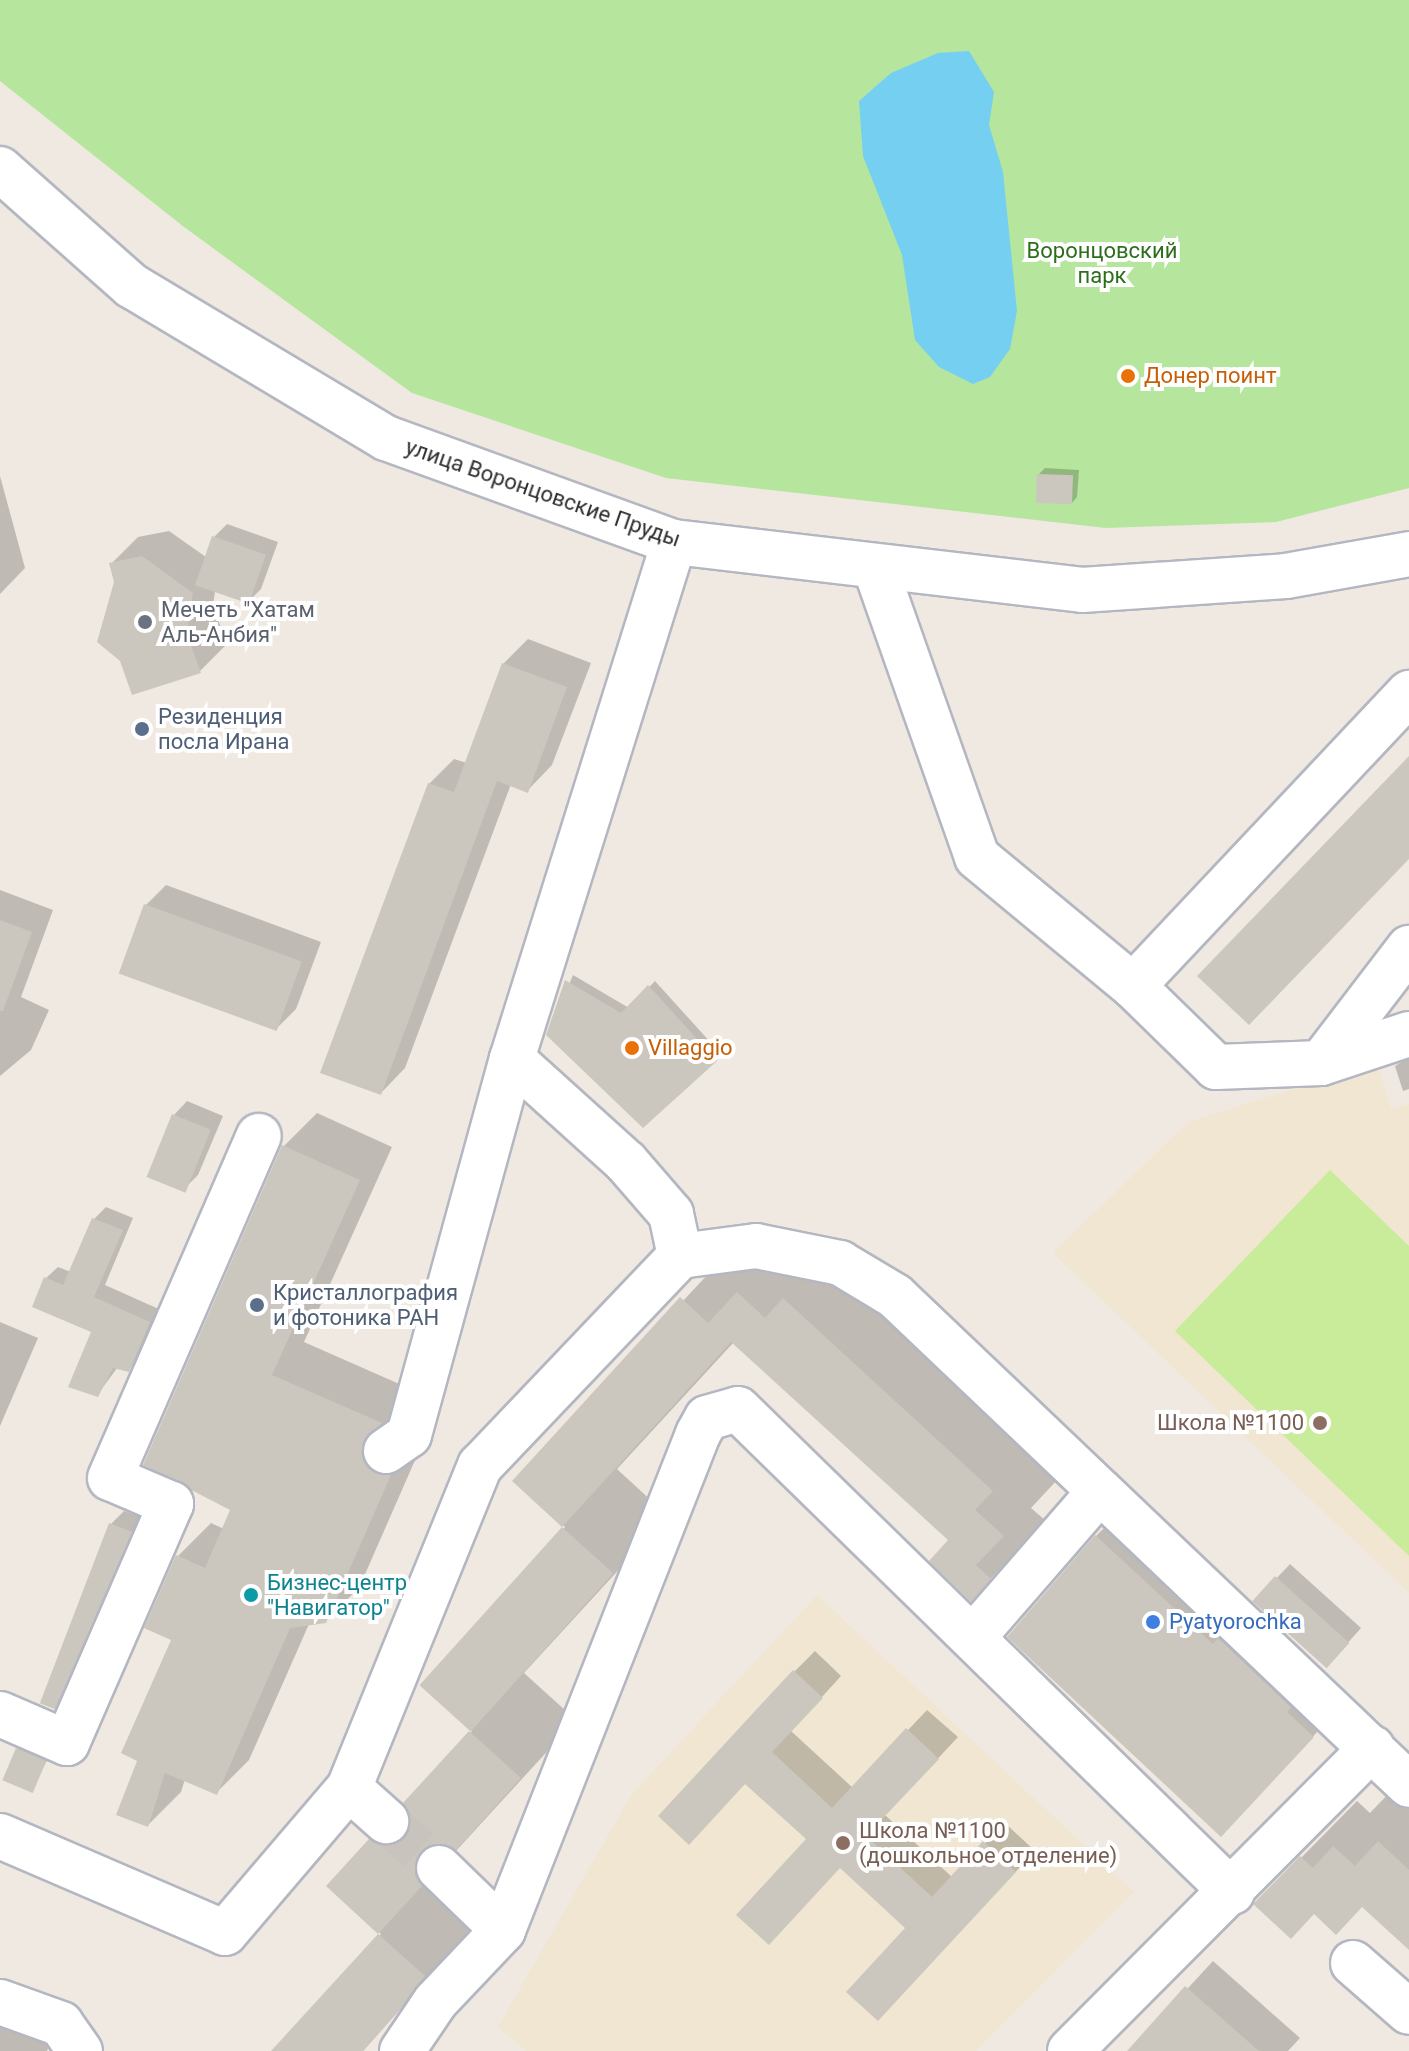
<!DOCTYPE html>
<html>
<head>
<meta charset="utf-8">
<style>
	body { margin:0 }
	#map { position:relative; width:1409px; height:2051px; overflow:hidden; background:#efe9e1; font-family:Roboto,sans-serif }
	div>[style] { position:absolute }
	.education>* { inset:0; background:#f0e6d1 }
	.green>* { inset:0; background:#b6e59e }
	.pitch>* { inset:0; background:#c9ec9a }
	.water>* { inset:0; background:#75cff0 }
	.shadow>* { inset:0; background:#0003 }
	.building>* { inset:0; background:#cbc7bf; transform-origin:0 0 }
	.minor-tunnel>* { height:44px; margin-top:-22px; transform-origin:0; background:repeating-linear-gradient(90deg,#c8c4bd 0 44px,transparent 0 66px) }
	.roads { filter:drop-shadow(2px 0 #b4b7c1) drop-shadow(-2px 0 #b4b7c1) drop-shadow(0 2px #b4b7c1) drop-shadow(0 -2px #b4b7c1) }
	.minor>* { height:44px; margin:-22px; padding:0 22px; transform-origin:22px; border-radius:22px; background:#fff }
	.dots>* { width:22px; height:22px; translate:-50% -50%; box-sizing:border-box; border:4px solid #fff; border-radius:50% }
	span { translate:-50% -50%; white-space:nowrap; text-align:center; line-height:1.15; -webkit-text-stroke:8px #fff; paint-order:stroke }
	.park-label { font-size:22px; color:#2c6e1b }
	.food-label { font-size:22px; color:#c56008 }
	.left { translate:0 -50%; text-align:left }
	.street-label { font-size:22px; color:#2e2e2e }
	.worship-label { font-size:22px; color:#5b616d }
	.service-label { font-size:22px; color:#4e5e75 }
	.education-label { font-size:22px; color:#785e54 }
	.right { translate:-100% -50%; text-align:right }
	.culture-label { font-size:22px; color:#0d838f }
	.shop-label { font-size:22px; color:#366cbe }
</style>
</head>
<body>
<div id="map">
	<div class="education">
		<i style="clip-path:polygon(1377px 1063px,1391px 1109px,1409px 1104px,1409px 1593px,1053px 1253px,1188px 1122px)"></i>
		<i style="clip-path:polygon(817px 1595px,1134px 1892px,976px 2051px,526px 2051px,498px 2027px,632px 1794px)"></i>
	</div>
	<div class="green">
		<i style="clip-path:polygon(0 0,1409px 0,1409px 488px,1276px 522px,1106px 528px,666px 478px,412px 393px,184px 227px,0 81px)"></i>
	</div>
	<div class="pitch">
		<i style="clip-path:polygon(1330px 1170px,1409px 1246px,1409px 1556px,1175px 1331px)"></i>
	</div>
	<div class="water">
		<i style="clip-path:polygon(969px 51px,994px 92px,989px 125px,1003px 172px,1017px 311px,1010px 349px,990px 377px,973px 384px,939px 367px,915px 340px,902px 255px,863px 156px,859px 101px,891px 73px,938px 53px)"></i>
	</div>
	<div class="shadow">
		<i style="clip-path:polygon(1045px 468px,1079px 470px,1077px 497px,1071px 504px,1039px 474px)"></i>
		<i style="clip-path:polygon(0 476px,25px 568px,0 594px)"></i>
		<i style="clip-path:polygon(227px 524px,278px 542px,261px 589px,248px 602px,215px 591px,213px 606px,227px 644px,200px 671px,116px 582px,111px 564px,138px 537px,169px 531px,206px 557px,214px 537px)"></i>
		<i style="clip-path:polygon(528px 639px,591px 663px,552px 765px,528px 790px,511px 784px,405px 1068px,381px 1093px,429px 784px,454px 759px,467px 763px,503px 664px)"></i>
		<i style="clip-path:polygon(166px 885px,321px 942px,296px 1009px,276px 1029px,146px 905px)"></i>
		<i style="clip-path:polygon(0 890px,53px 910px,21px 997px,49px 1010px,31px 1050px,0 1076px)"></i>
		<i style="clip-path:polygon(573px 975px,629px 1008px,655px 981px,721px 1054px,643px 1126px,548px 1034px)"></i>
		<i style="clip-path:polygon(1409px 1057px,1409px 1089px,1403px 1091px,1395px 1066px)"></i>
		<i style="clip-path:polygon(187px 1101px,223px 1116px,198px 1175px,185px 1188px,152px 1177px,174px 1115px)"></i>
		<i style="clip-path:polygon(317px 1113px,392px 1147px,304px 1342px,413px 1390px,423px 1442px,359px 1588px,325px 1621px,309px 1624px,249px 1760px,216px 1793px,185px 1779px,181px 1792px,148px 1825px,140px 1760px,173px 1639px,178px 1556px,211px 1523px,224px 1529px,233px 1509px,284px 1146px)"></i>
		<i style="clip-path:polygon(106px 1207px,133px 1218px,105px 1285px,161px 1310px,140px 1358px,128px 1370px,118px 1367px,97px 1395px,94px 1331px,46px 1278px,58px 1267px,71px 1272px,94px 1219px)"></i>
		<i style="clip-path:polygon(738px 1242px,840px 1243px,1059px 1478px,1031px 1508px,1046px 1521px,971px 1599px,950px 1540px,734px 1342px,617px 1469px,668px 1516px,524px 1673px,576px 1720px,433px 1876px,480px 1919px,363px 2051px,274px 2051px,381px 1934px,329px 1886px,472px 1731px,421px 1684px,565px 1527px,515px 1481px)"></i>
		<i style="clip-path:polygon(0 1322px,38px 1338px,0 1426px)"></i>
		<i style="clip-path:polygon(124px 1511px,144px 1518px,67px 1694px,54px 1708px,111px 1524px)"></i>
		<i style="clip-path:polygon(1116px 1516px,1332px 1716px,1241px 1814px,1096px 1536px)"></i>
		<i style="clip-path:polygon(1290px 1564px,1361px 1628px,1338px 1654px,1255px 1601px)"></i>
		<i style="clip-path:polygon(815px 1651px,841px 1676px,791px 1731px,853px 1788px,927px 1710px,958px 1737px,885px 1815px,952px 1877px,1005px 1823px,1035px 1851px,898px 1998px,908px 1928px,746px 1782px,794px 1672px)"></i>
		<i style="clip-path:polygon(24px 1743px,50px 1755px,30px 1791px,18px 1749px)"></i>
		<i style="clip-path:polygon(1391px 1791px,1409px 1808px,1409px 1948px,1363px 1905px,1336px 1932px,1301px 1858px,1357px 1801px,1370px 1813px)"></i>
		<i style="clip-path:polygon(1213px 1961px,1300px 2038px,1288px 2051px,1130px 2051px)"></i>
		<i style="clip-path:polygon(0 1989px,62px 2013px,47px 2051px,0 2051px)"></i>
	</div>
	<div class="building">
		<i style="left:1037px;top:474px;width:36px;height:29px;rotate:2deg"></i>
		<i style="left:212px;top:536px;width:57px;height:52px;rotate:19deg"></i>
		<i style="clip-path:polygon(142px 556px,193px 593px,187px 634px,201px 673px,132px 695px,120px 661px,97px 642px,114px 582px,109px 563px)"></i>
		<i style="clip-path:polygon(502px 663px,567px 687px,528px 793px,497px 781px,381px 1095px,320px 1073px,428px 783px,454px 792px)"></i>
		<i style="clip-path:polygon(1409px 756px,1409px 859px,1249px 1025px,1197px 976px)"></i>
		<i style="left:144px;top:904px;width:168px;height:74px;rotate:20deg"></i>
		<i style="clip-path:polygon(0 920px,32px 932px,3px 1011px,0 1011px)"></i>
		<i style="clip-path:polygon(565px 980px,621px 1013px,648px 985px,717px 1061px,643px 1128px,546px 1035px)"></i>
		<i style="left:172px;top:1114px;width:42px;height:68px;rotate:22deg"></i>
		<i style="clip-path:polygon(282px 1145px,360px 1180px,272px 1375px,382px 1423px,364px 1440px,361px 1454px,375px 1473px,391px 1475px,326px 1623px,290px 1628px,217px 1795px,165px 1773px,148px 1827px,116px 1815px,137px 1761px,121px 1753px,171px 1640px,144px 1628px,176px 1555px,205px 1568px,230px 1510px,143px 1465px)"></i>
		<i style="clip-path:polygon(92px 1218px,123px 1230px,94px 1297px,150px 1322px,129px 1372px,113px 1368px,98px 1397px,68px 1387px,91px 1332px,32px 1307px,44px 1277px,63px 1285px)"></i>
		<i style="clip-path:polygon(737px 1292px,765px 1318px,783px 1298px,993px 1491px,975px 1510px,1004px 1536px,976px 1565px,991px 1579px,971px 1602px,929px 1561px,948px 1540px,731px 1342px,562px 1527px,512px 1481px,680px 1297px,708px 1323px)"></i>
		<i style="left:109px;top:1523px;width:25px;height:193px;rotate:21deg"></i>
		<i style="left:562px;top:1527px;width:69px;height:213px;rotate:42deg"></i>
		<i style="clip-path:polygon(1095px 1535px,1213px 1644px,1218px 1638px,1291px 1707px,1287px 1712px,1314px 1737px,1221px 1837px,1007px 1637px)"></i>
		<i style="left:1275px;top:1576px;width:100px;height:34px;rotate:42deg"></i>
		<i style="clip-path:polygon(793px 1670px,823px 1698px,772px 1752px,832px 1808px,906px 1728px,939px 1759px,866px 1836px,932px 1897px,983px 1841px,1016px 1872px,878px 2021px,846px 1992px,905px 1928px,840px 1868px,769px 1945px,736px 1915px,806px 1839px,745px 1784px,689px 1845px,658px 1816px)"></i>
		<i style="clip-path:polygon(469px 1731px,521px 1778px,456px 1850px,433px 1844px,421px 1851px,415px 1874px,422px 1886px,378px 1934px,326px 1886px,369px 1839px,382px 1846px,404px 1838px,411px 1825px,403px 1803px)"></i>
		<i style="left:16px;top:1748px;width:33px;height:35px;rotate:23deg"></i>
		<i style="clip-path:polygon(1378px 1841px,1409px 1870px,1409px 1950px,1362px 1907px,1336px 1935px,1314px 1914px,1291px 1939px,1253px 1904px,1300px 1856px,1313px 1868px,1333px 1846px,1355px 1866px)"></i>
		<i style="clip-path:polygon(378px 1934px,425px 1976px,397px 2013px,363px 2051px,271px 2051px)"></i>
		<i style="clip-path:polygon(1185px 1986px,1259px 2051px,1127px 2051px)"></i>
	</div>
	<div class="minor-tunnel">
		<i style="left:386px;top:1821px;width:71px;rotate:41.6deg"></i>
	</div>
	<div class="roads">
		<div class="minor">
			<i style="left:0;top:169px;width:176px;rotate:41.6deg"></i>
			<i style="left:132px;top:286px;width:296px;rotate:30.9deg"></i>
			<i style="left:386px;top:438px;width:306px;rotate:19.9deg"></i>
			<i style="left:674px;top:542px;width:411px;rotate:6.7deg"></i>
			<i style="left:1082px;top:590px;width:204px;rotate:-3.9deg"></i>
			<i style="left:1286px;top:576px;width:125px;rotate:-10.1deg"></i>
			<i style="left:674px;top:542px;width:542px;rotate:107.4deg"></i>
			<i style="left:512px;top:1059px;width:154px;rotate:42.1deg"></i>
			<i style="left:626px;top:1162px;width:69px;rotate:49.1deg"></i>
			<i style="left:671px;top:1214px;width:43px;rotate:77.9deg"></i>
			<i style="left:680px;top:1256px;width:77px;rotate:-7.5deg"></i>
			<i style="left:756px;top:1246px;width:86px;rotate:11.4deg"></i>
			<i style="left:840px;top:1263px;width:64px;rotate:31deg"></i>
			<i style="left:895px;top:1296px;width:709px;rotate:43.57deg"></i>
			<i style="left:875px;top:567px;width:307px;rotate:70.6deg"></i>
			<i style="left:977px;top:857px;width:202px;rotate:39.6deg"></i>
			<i style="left:1133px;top:986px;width:116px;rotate:44.3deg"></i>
			<i style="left:1216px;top:1067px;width:105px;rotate:-2.2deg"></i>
			<i style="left:1321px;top:1063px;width:93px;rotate:-18.2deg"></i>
			<i style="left:1133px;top:986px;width:403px;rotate:-46.7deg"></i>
			<i style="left:1321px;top:1063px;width:145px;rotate:-52.6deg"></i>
			<i style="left:386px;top:1451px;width:28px;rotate:-35deg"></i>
			<i style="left:409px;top:1435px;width:390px;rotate:-74.7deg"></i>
			<i style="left:974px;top:1636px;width:192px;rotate:-49deg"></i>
			<i style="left:0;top:1714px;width:73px;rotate:23.4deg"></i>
			<i style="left:67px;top:1743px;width:261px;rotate:-66.5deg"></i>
			<i style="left:171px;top:1504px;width:66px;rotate:-156.9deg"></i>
			<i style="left:110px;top:1478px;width:373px;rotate:-66.5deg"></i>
			<i style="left:349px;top:1788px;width:348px;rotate:-67.9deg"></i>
			<i style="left:480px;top:1466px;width:290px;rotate:-46.4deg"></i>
			<i style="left:0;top:1836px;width:245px;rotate:23.3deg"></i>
			<i style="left:225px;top:1933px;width:191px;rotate:-49.5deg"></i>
			<i style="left:349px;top:1788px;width:50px;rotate:41.7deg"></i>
			<i style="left:503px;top:1930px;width:533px;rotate:-68.54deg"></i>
			<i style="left:698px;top:1434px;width:18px;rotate:-61deg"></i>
			<i style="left:707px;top:1418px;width:32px;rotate:-16deg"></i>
			<i style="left:738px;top:1409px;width:691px;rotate:44.35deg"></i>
			<i style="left:1353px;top:1963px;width:74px;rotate:41.2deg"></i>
			<i style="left:0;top:2002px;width:65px;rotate:19.8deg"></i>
			<i style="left:61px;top:2024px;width:33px;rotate:55deg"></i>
			<i style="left:402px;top:2051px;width:59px;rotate:-56deg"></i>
			<i style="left:435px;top:2002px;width:99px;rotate:-46.6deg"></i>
			<i style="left:503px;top:1930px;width:89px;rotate:-135.9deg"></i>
			<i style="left:1070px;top:2051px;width:428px;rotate:-45.1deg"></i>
		</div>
	</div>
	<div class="dots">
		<i style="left:1128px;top:376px;background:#e8710a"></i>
		<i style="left:145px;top:622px;background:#6b7280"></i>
		<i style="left:142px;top:729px;background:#5c6f8a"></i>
		<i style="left:632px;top:1048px;background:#e8710a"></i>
		<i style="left:257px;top:1305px;background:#5c6f8a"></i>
		<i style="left:1320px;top:1423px;background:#8d6e63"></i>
		<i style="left:251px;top:1595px;background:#0f9aa8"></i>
		<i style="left:1153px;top:1622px;background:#3f7fe0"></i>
		<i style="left:843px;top:1843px;background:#8d6e63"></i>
	</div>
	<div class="park-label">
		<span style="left:1102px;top:263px">Воронцовский<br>парк</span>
	</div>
	<div class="food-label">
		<span class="left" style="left:1144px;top:376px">Донер поинт</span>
		<span class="left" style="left:648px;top:1048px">Villaggio</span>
	</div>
	<div class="street-label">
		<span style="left:543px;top:493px;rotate:19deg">улица Воронцовские Пруды</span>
	</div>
	<div class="worship-label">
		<span class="left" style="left:161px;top:622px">Мечеть "Хатам<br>Аль-Анбия"</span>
	</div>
	<div class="service-label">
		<span class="left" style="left:158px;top:729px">Резиденция<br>посла Ирана</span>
		<span class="left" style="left:273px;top:1305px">Кристаллография<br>и фотоника РАН</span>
	</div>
	<div class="education-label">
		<span class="right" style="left:1304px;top:1423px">Школа №1100</span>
		<span class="left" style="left:859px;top:1843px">Школа №1100<br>(дошкольное отделение)</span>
	</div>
	<div class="culture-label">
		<span class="left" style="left:267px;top:1595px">Бизнеc-центр<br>"Навигатор"</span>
	</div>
	<div class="shop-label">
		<span class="left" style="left:1169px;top:1622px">Pyatyorochka</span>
	</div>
</div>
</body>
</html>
